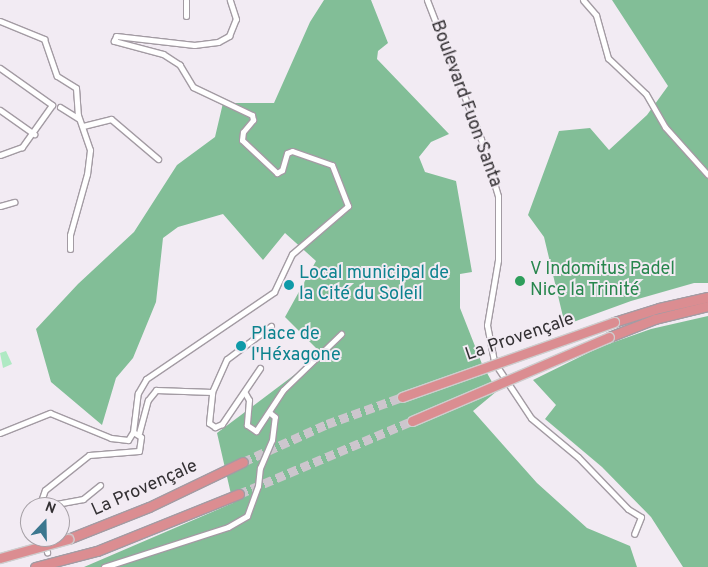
<!DOCTYPE html>
<html>
<head>
<meta charset="utf-8">
<style>
	body { margin:0 }
	#map { position:relative; width:708px; height:567px; overflow:hidden; background:#f2ebf3; font-family:Overpass,sans-serif }
	div>[style] { position:absolute }
	.green>* { inset:0; background:#afe9c3 }
	.forest>* { inset:0; background:#82be97 }
	.motorway-tunnel>* { height:9px; margin-top:-4.5px; transform-origin:0; background:repeating-linear-gradient(90deg,#ccc6cd 0 9px,transparent 0 13.5px) }
	.roads { filter:drop-shadow(1px 0 #a39ba3) drop-shadow(-1px 0 #a39ba3) drop-shadow(0 1px #a39ba3) drop-shadow(0 -1px #a39ba3) }
	.minor>* { height:5px; margin:-2.5px; padding:0 2.5px; transform-origin:2.5px; border-radius:2.5px; background:#fff }
	.motorway>* { height:9px; margin:-4.5px; padding:0 4.5px; transform-origin:4.5px; border-radius:4.5px; background:#db8d91 }
	.bridges { filter:drop-shadow(1px 0 #cecdce) drop-shadow(-1px 0 #cecdce) drop-shadow(0 1px #cecdce) drop-shadow(0 -1px #cecdce) }
	.motorway-bridge>* { height:9px; margin:-4.5px; padding:0 4.5px; transform-origin:4.5px; border-radius:4.5px; background:#db8d91 }
	.dots>* { width:14px; height:14px; translate:-50% -50%; box-sizing:border-box; border:2px solid #f2ebf3; border-radius:50% }
	span { translate:-50% -50%; white-space:nowrap; text-align:center; line-height:1.15; -webkit-text-stroke:4px #f2ebf3; paint-order:stroke }
	.street-label { font-size:18px; color:#333033 }
	.leisure-label { font-size:18px; color:#27864d }
	.left { translate:0 -50%; text-align:left }
	.culture-label { font-size:18px; color:#0d838f }
	.north { position:absolute; left:20px; top:497px; width:50px; height:50px; box-sizing:border-box; background:#f2ebf3; border:1px solid #a6a0a6; border-radius:50%; rotate:21deg; font-size:14px; font-weight:700; line-height:20px; text-align:center; color:#333033 }
	.north::after { content:''; display:block; margin:auto; width:18px; height:22px; background:#3c778f; clip-path:polygon(50% 0,100% 100%,50% 72%,0 100%) }
</style>
</head>
<body>
<div id="map">
	<div class="green">
		<i style="clip-path:polygon(6px 351px,12px 364px,3px 368px,0 353px)"></i>
	</div>
	<div class="forest">
		<i style="clip-path:polygon(324px 0,371px 0,388px 43px,378px 51px,377px 59px,449px 134px,431px 142px,419px 157px,425px 172px,456px 181px,472px 272px,460px 274px,460px 308px,482px 364px,497px 391px,473px 411px,537px 483px,587px 528px,630px 546px,637px 567px,84px 567px,233px 503px,217px 433px,322px 354px,285px 317px,316px 261px,285px 233px,263px 260px,223px 214px,178px 227px,163px 238px,156px 302px,133px 358px,116px 378px,102px 425px,51px 382px,36px 329px,78px 284px,134px 232px,177px 165px,215px 137px,223px 103px,274px 103px,310px 22px)"></i>
		<i style="clip-path:polygon(612px 0,708px 0,708px 283px,694px 283px,631px 301px,565px 325px,544px 237px,528px 215px,559px 131px,590px 128px,609px 150px,647px 115px,668px 86px)"></i>
		<i style="clip-path:polygon(708px 316px,708px 567px,683px 567px,651px 517px,602px 467px,545px 419px,556px 405px,533px 380px,600px 347px,651px 329px)"></i>
	</div>
	<div class="motorway-tunnel">
		<i style="left:243px;top:462px;width:92px;rotate:-24.3deg"></i>
		<i style="left:327px;top:424px;width:80px;rotate:-19.8deg"></i>
		<i style="left:239px;top:494px;width:188px;rotate:-22.9deg"></i>
	</div>
	<div class="roads">
		<div class="minor">
			<i style="left:186px;top:0;width:16px;rotate:90deg"></i>
			<i style="left:427px;top:0;width:149px;rotate:68.8deg"></i>
			<i style="left:481px;top:139px;width:59px;rotate:73.4deg"></i>
			<i style="left:498px;top:196px;width:64px;rotate:90deg"></i>
			<i style="left:498px;top:260px;width:66px;rotate:99.6deg"></i>
			<i style="left:487px;top:325px;width:38px;rotate:79deg"></i>
			<i style="left:494px;top:362px;width:67px;rotate:56.5deg"></i>
			<i style="left:531px;top:418px;width:61px;rotate:39.7deg"></i>
			<i style="left:578px;top:457px;width:72px;rotate:46.1deg"></i>
			<i style="left:628px;top:509px;width:15px;rotate:32deg"></i>
			<i style="left:641px;top:517px;width:18px;rotate:112deg"></i>
			<i style="left:583px;top:0;width:20px;rotate:49deg"></i>
			<i style="left:596px;top:15px;width:45px;rotate:74.4deg"></i>
			<i style="left:608px;top:58px;width:52px;rotate:43.5deg"></i>
			<i style="left:646px;top:94px;width:38px;rotate:60deg"></i>
			<i style="left:665px;top:127px;width:64px;rotate:48.1deg"></i>
			<i style="left:0;top:21px;width:48px;rotate:22.2deg"></i>
			<i style="left:44px;top:39px;width:39px;rotate:71deg"></i>
			<i style="left:57px;top:76px;width:22px;rotate:32deg"></i>
			<i style="left:76px;top:88px;width:27px;rotate:86deg"></i>
			<i style="left:78px;top:115px;width:37px;rotate:71deg"></i>
			<i style="left:90px;top:150px;width:24px;rotate:97deg"></i>
			<i style="left:87px;top:174px;width:63px;rotate:105.6deg"></i>
			<i style="left:70px;top:235px;width:14px;rotate:90deg"></i>
			<i style="left:0;top:68px;width:64px;rotate:35.4deg"></i>
			<i style="left:52px;top:105px;width:52px;rotate:125.5deg"></i>
			<i style="left:22px;top:147px;width:23px;rotate:160deg"></i>
			<i style="left:60px;top:107px;width:22px;rotate:32deg"></i>
			<i style="left:0;top:110px;width:42px;rotate:35.2deg"></i>
			<i style="left:83px;top:126px;width:29px;rotate:-14deg"></i>
			<i style="left:111px;top:119px;width:62px;rotate:40.4deg"></i>
			<i style="left:0;top:206px;width:15px;rotate:-16deg"></i>
			<i style="left:260px;top:368px;width:68px;rotate:124.2deg"></i>
			<i style="left:222px;top:424px;width:8px;rotate:157deg"></i>
			<i style="left:215px;top:427px;width:7px;rotate:-146deg"></i>
			<i style="left:209px;top:423px;width:31px;rotate:-84deg"></i>
			<i style="left:212px;top:392px;width:36px;rotate:-66deg"></i>
			<i style="left:227px;top:359px;width:55px;rotate:-36.9deg"></i>
			<i style="left:245px;top:393px;width:8px;rotate:60deg"></i>
			<i style="left:249px;top:400px;width:25px;rotate:95deg"></i>
			<i style="left:247px;top:425px;width:11px;rotate:34deg"></i>
			<i style="left:256px;top:431px;width:49px;rotate:-56.6deg"></i>
			<i style="left:283px;top:390px;width:81px;rotate:-44deg"></i>
			<i style="left:0;top:433px;width:54px;rotate:-21.8deg"></i>
			<i style="left:50px;top:413px;width:66px;rotate:22.3deg"></i>
			<i style="left:111px;top:438px;width:17px;rotate:7deg"></i>
			<i style="left:128px;top:440px;width:9px;rotate:-58deg"></i>
			<i style="left:133px;top:432px;width:39px;rotate:-83deg"></i>
			<i style="left:138px;top:393px;width:16px;rotate:-60deg"></i>
			<i style="left:146px;top:379px;width:155px;rotate:-34.2deg"></i>
			<i style="left:274px;top:292px;width:42px;rotate:-64.7deg"></i>
			<i style="left:292px;top:254px;width:74px;rotate:-40.6deg"></i>
			<i style="left:348px;top:206px;width:44px;rotate:-111.3deg"></i>
			<i style="left:332px;top:165px;width:42px;rotate:-160.7deg"></i>
			<i style="left:292px;top:151px;width:5px;rotate:158deg"></i>
			<i style="left:287px;top:153px;width:18px;rotate:106deg"></i>
			<i style="left:282px;top:170px;width:6px;rotate:149deg"></i>
			<i style="left:277px;top:173px;width:48px;rotate:-136.7deg"></i>
			<i style="left:242px;top:140px;width:8px;rotate:-83deg"></i>
			<i style="left:243px;top:132px;width:16px;rotate:-50deg"></i>
			<i style="left:253px;top:120px;width:5px;rotate:-101deg"></i>
			<i style="left:252px;top:115px;width:65px;rotate:-154.6deg"></i>
			<i style="left:193px;top:87px;width:26px;rotate:-121deg"></i>
			<i style="left:180px;top:65px;width:20px;rotate:-147deg"></i>
			<i style="left:163px;top:54px;width:51px;rotate:-165.1deg"></i>
			<i style="left:114px;top:41px;width:5px;rotate:-68deg"></i>
			<i style="left:116px;top:36px;width:79px;rotate:6.6deg"></i>
			<i style="left:194px;top:45px;width:24px;rotate:-7deg"></i>
			<i style="left:218px;top:42px;width:13px;rotate:-29deg"></i>
			<i style="left:229px;top:36px;width:18px;rotate:-68deg"></i>
			<i style="left:236px;top:19px;width:20px;rotate:-108deg"></i>
			<i style="left:139px;top:433px;width:34px;rotate:-75deg"></i>
			<i style="left:148px;top:400px;width:13px;rotate:-51deg"></i>
			<i style="left:156px;top:390px;width:56px;rotate:2deg"></i>
			<i style="left:39px;top:507px;width:18px;rotate:-71deg"></i>
			<i style="left:45px;top:490px;width:56px;rotate:-38.5deg"></i>
			<i style="left:89px;top:455px;width:50px;rotate:-4.6deg"></i>
			<i style="left:139px;top:451px;width:14px;rotate:-82deg"></i>
			<i style="left:141px;top:437px;width:9px;rotate:-148deg"></i>
			<i style="left:40px;top:507px;width:44px;rotate:-10.5deg"></i>
			<i style="left:83px;top:499px;width:22px;rotate:-39deg"></i>
			<i style="left:43px;top:537px;width:16px;rotate:75deg"></i>
			<i style="left:104px;top:567px;width:130px;rotate:-17.9deg"></i>
			<i style="left:228px;top:527px;width:22px;rotate:-30deg"></i>
			<i style="left:247px;top:516px;width:32px;rotate:-70deg"></i>
			<i style="left:258px;top:486px;width:18px;rotate:-84deg"></i>
			<i style="left:260px;top:468px;width:30px;rotate:-67deg"></i>
			<i style="left:272px;top:440px;width:23px;rotate:-83deg"></i>
			<i style="left:275px;top:417px;width:6px;rotate:-141deg"></i>
		</div>
		<div class="motorway">
			<i style="left:614px;top:322px;width:47px;rotate:-17.3deg"></i>
			<i style="left:659px;top:308px;width:50px;rotate:-12.7deg"></i>
			<i style="left:609px;top:337px;width:49px;rotate:-21.4deg"></i>
			<i style="left:655px;top:319px;width:55px;rotate:-13.8deg"></i>
			<i style="left:68px;top:539px;width:87px;rotate:-21.6deg"></i>
			<i style="left:149px;top:507px;width:104px;rotate:-25.6deg"></i>
			<i style="left:35px;top:567px;width:64px;rotate:-14.5deg"></i>
			<i style="left:97px;top:551px;width:153px;rotate:-21.9deg"></i>
		</div>
	</div>
	<div class="bridges">
		<div class="motorway-bridge">
			<i style="left:402px;top:397px;width:225px;rotate:-19.5deg"></i>
			<i style="left:412px;top:421px;width:214px;rotate:-23.1deg"></i>
			<i style="left:0;top:558px;width:71px;rotate:-15.6deg"></i>
		</div>
	</div>
	<div class="dots">
		<i style="left:520px;top:281px;background:#2e9e5b"></i>
		<i style="left:289px;top:285px;background:#0f9aa8"></i>
		<i style="left:241px;top:346px;background:#0f9aa8"></i>
	</div>
	<div class="street-label">
		<span style="left:465px;top:104px;rotate:70deg">Boulevard Fuon Santa</span>
		<span style="left:520px;top:338px;rotate:-19deg">La Provençale</span>
		<span style="left:145px;top:489px;rotate:-24deg">La Provençale</span>
	</div>
	<div class="leisure-label">
		<span class="left" style="left:530px;top:281px">V Indomitus Padel<br>Nice la Trinité</span>
	</div>
	<div class="culture-label">
		<span class="left" style="left:299px;top:285px">Local municipal de<br>la Cité du Soleil</span>
		<span class="left" style="left:251px;top:346px">Place de<br>l'Héxagone</span>
	</div>
	<div class="north">N</div>
</div>
</body>
</html>
